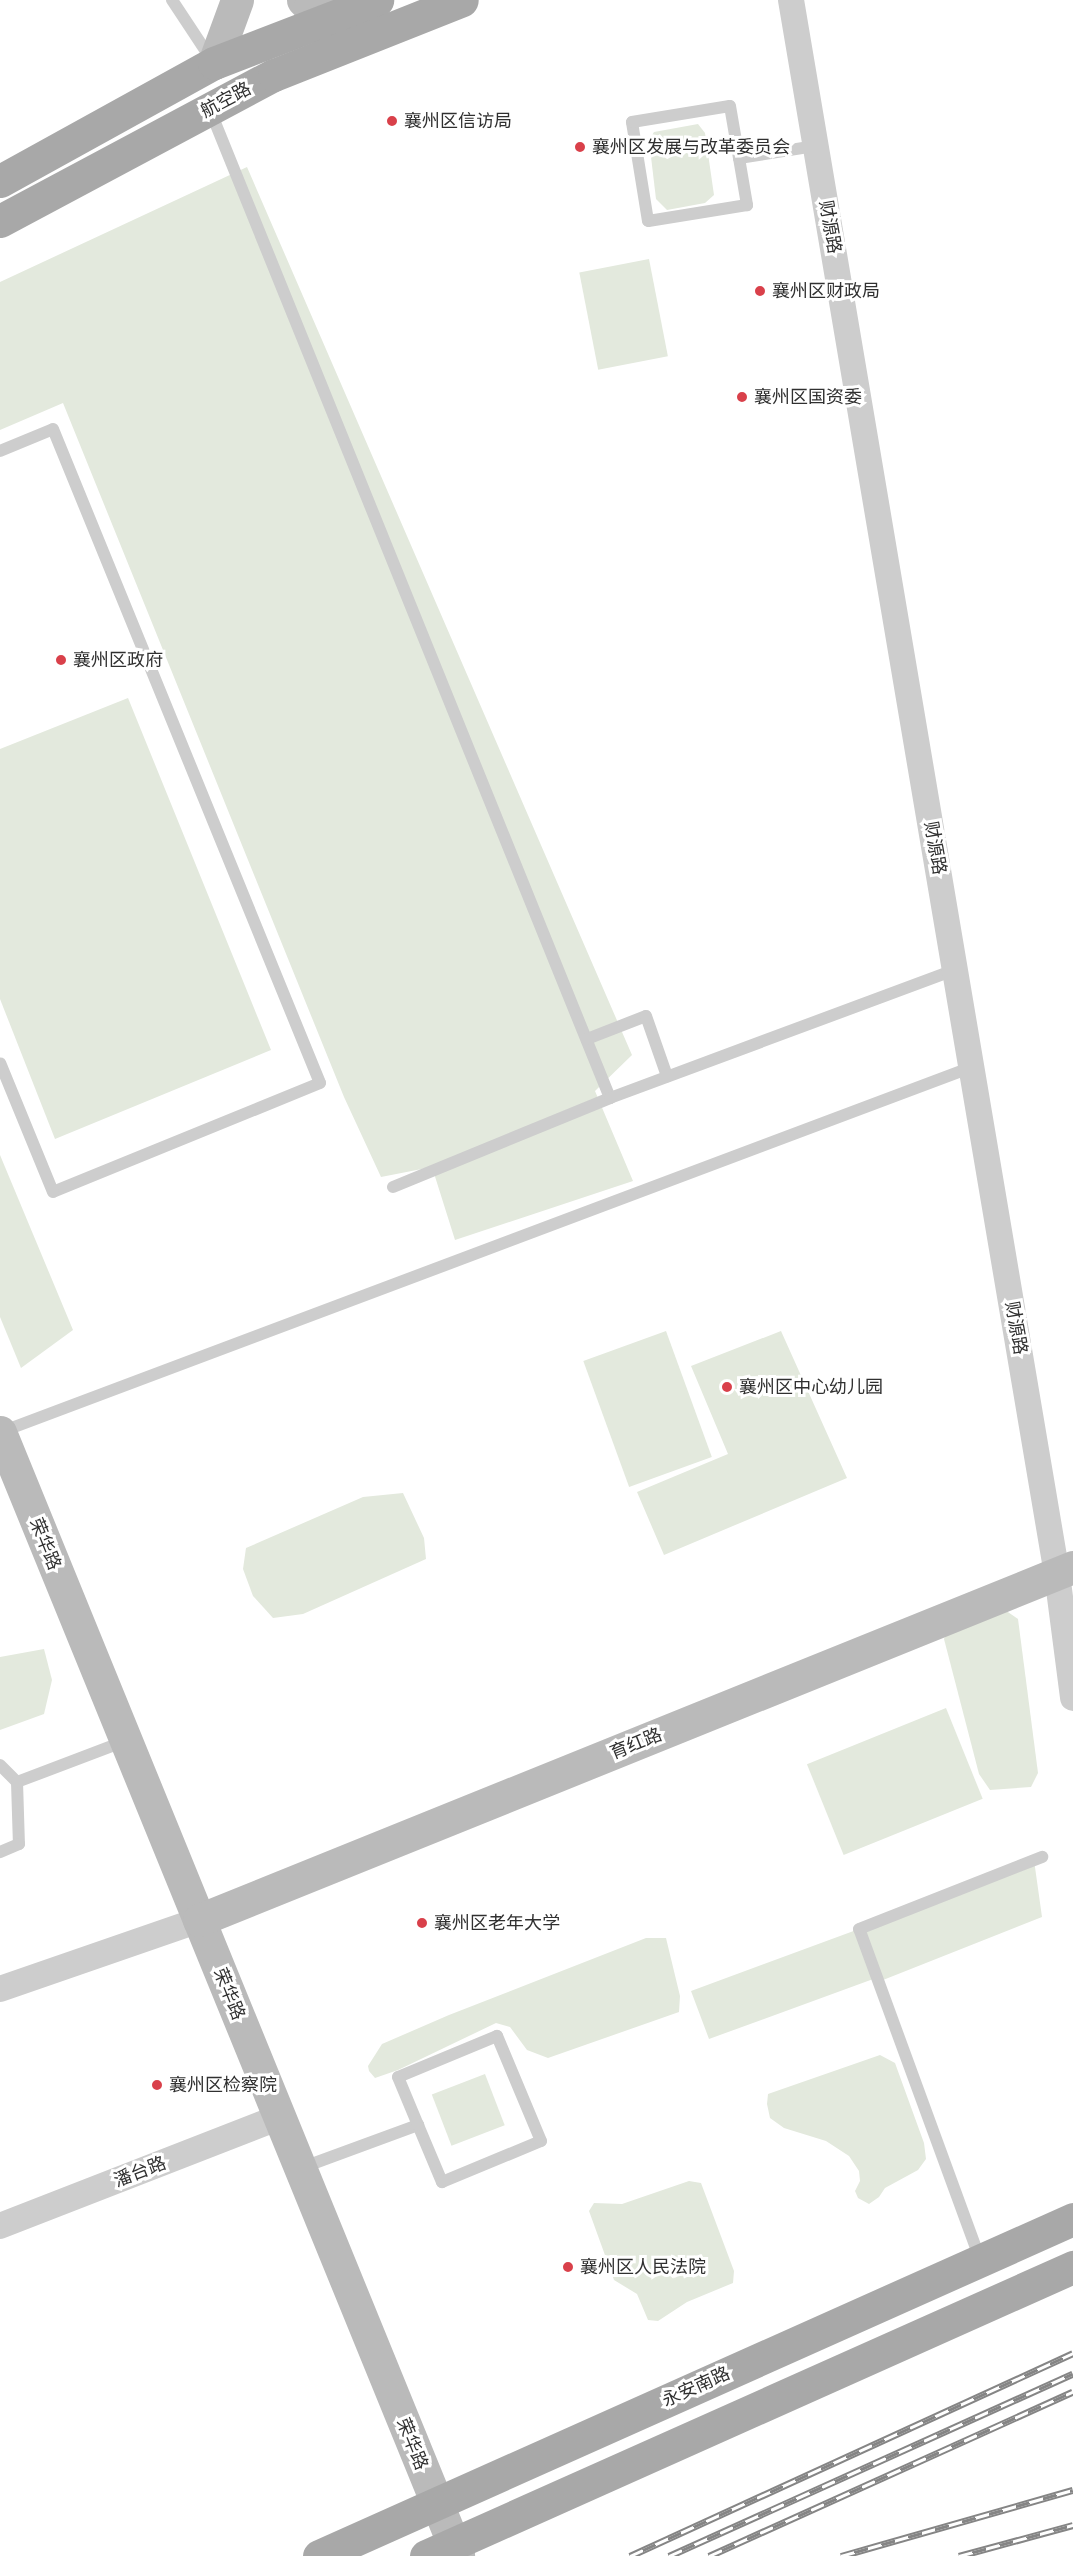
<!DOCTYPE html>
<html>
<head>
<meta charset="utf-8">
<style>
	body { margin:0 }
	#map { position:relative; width:1073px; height:2556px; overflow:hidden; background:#fff; font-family:"Varela Round","Noto Sans SC",sans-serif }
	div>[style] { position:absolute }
	.green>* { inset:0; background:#e3e9dd; transform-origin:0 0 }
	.lane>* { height:12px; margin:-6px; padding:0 6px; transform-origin:6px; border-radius:6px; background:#cdcdcd }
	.street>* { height:26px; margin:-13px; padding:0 13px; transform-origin:13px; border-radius:13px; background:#cdcdcd }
	.secondary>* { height:33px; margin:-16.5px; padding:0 16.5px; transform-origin:16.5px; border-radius:16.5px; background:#bababa }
	.primary>* { height:33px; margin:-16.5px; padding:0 16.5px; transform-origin:16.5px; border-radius:16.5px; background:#a8a8a8 }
	.rail>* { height:7px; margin-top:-3.5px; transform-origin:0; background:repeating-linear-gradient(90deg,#fff 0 14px,#858585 0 28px); box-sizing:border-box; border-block:2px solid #858585 }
	.dots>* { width:16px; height:16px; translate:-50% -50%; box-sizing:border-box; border:3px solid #fff; border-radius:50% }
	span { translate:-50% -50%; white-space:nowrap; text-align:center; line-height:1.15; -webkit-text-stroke:6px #fff; paint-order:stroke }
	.street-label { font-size:18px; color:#303030 }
	.poi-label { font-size:18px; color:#303030 }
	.left { translate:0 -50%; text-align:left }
</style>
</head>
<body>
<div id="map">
	<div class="green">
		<i style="clip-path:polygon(698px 124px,705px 133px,714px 195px,705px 203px,667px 210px,656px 199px,649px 140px,654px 132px)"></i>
		<i style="clip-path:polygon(247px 167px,632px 1055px,595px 1091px,633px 1181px,455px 1240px,432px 1167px,381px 1177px,344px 1097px,63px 403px,0 430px,0 282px)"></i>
		<i style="left:649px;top:259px;width:99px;height:71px;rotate:79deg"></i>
		<i style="clip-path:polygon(128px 698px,271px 1050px,55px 1139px,0 999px,0 749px)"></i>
		<i style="clip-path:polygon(0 1155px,73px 1330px,21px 1368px,0 1317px)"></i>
		<i style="left:666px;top:1331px;width:134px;height:88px;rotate:70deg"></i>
		<i style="clip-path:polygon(781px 1331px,847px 1478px,664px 1555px,637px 1492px,728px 1454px,691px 1366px)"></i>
		<i style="clip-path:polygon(403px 1493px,424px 1538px,426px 1559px,303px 1614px,273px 1618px,253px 1596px,243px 1569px,246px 1548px,363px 1497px)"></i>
		<i style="clip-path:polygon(1005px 1610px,1018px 1619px,1038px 1773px,1031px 1787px,990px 1790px,979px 1774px,944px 1639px,947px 1631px)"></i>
		<i style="clip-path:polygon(44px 1649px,52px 1680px,44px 1714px,0 1730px,0 1657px)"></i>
		<i style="left:946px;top:1708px;width:98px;height:150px;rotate:68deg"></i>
		<i style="clip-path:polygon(1034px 1860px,1042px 1917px,878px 1982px,876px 1978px,709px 2039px,691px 1991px,859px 1929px)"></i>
		<i style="clip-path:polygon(646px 1938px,666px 1938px,680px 1996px,679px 2012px,548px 2058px,527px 2050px,510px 2027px,496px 2023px,398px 2070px,375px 2078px,369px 2071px,368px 2066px,382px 2044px,449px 2015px)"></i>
		<i style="clip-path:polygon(880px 2055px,895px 2063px,924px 2143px,926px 2159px,918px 2170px,885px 2188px,879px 2197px,869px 2204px,858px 2198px,855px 2191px,860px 2181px,859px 2171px,849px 2156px,826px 2141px,784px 2128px,770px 2118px,767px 2104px,768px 2094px)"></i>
		<i style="left:485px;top:2074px;width:55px;height:57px;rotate:69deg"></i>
		<i style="clip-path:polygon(689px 2181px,701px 2183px,734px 2271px,733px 2283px,687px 2302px,658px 2321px,648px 2320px,637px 2294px,614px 2280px,589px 2211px,594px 2203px,622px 2204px)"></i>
	</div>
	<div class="lane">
		<i style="left:172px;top:0;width:71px;rotate:56.5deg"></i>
		<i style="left:210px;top:110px;width:1066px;rotate:67.96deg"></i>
		<i style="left:739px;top:158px;width:48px;rotate:80.3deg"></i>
		<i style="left:747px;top:205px;width:100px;rotate:170.8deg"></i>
		<i style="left:648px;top:221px;width:100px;rotate:-99.2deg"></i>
		<i style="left:632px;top:122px;width:99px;rotate:-9.3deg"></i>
		<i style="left:730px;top:106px;width:53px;rotate:80.2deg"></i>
		<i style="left:739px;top:158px;width:78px;rotate:-8.9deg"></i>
		<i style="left:0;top:451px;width:57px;rotate:-22.5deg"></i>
		<i style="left:53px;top:429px;width:706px;rotate:67.79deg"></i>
		<i style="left:320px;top:1083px;width:288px;rotate:157.8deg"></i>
		<i style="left:53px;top:1192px;width:139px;rotate:-112.3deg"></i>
		<i style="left:587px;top:1039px;width:63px;rotate:-21.3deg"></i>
		<i style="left:646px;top:1016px;width:64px;rotate:70.7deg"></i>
		<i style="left:393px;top:1187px;width:235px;rotate:-22.3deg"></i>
		<i style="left:610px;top:1098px;width:369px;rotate:-20.4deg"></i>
		<i style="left:1px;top:1432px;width:1037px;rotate:-20.6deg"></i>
		<i style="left:0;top:1765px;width:24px;rotate:45deg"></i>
		<i style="left:17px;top:1782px;width:62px;rotate:88.2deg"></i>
		<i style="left:19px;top:1844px;width:21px;rotate:157deg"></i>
		<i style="left:17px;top:1782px;width:116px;rotate:-20.8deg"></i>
		<i style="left:301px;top:2168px;width:125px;rotate:-20.2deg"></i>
		<i style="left:418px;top:2125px;width:62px;rotate:67.2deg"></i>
		<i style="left:442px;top:2182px;width:107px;rotate:-22.5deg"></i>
		<i style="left:541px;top:2141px;width:114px;rotate:-112.7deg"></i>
		<i style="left:497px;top:2036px;width:107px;rotate:157.5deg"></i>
		<i style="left:398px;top:2077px;width:52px;rotate:67.4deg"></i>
		<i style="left:980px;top:2259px;width:351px;rotate:-110.1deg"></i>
		<i style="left:859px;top:1929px;width:197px;rotate:-21.5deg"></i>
	</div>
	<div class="street">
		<i style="left:791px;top:0;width:1596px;rotate:80.41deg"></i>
		<i style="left:1057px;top:1574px;width:125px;rotate:82.6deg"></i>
		<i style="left:0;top:1989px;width:211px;rotate:-19.1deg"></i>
		<i style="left:0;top:2226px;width:300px;rotate:-21.3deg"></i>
	</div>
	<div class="secondary">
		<i style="left:303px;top:0;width:10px;rotate:45deg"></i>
		<i style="left:310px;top:7px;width:47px;rotate:1.2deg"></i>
		<i style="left:214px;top:63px;width:67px;rotate:-69.9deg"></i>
		<i style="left:0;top:1432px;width:1213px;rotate:67.81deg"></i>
		<i style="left:199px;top:1920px;width:943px;rotate:-21.99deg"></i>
	</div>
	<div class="primary">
		<i style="left:0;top:181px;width:244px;rotate:-28.9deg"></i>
		<i style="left:214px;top:63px;width:175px;rotate:-21.1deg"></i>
		<i style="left:0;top:221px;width:310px;rotate:-28.1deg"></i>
		<i style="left:274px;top:75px;width:202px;rotate:-21.7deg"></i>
		<i style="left:319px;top:2556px;width:826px;rotate:-24.08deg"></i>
		<i style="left:426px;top:2556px;width:709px;rotate:-24.07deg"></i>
	</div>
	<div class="rail">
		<i style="left:630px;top:2556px;width:487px;rotate:-24.6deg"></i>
		<i style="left:669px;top:2556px;width:443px;rotate:-24.3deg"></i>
		<i style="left:709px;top:2556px;width:399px;rotate:-24.3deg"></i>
		<i style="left:841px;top:2556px;width:241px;rotate:-15.9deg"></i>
		<i style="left:959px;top:2556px;width:118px;rotate:-15.2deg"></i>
	</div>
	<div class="dots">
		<i style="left:392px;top:121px;background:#d9404a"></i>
		<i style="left:580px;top:147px;background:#d9404a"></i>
		<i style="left:760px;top:291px;background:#d9404a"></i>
		<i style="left:742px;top:397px;background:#d9404a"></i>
		<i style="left:61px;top:660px;background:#d9404a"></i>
		<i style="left:727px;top:1387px;background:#d9404a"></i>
		<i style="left:422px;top:1923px;background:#d9404a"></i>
		<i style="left:157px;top:2085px;background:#d9404a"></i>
		<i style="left:568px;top:2267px;background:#d9404a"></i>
	</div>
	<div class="street-label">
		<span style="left:226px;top:100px;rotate:-28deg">航空路</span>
		<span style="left:830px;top:227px;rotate:80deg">财源路</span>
		<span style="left:935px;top:848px;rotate:80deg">财源路</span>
		<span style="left:1016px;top:1328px;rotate:80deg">财源路</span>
		<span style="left:45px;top:1544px;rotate:68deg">荣华路</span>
		<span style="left:636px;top:1744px;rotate:-22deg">育红路</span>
		<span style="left:229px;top:1994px;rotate:68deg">荣华路</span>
		<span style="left:140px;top:2172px;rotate:-21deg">潘台路</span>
		<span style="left:696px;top:2387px;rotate:-24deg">永安南路</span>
		<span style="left:412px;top:2444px;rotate:68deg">荣华路</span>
	</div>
	<div class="poi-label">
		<span class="left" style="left:404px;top:121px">襄州区信访局</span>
		<span class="left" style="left:592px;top:147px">襄州区发展与改革委员会</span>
		<span class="left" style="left:772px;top:291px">襄州区财政局</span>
		<span class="left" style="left:754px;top:397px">襄州区国资委</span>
		<span class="left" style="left:73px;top:660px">襄州区政府</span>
		<span class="left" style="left:739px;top:1387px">襄州区中心幼儿园</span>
		<span class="left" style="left:434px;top:1923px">襄州区老年大学</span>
		<span class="left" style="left:169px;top:2085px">襄州区检察院</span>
		<span class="left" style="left:580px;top:2267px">襄州区人民法院</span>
	</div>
</div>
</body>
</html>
